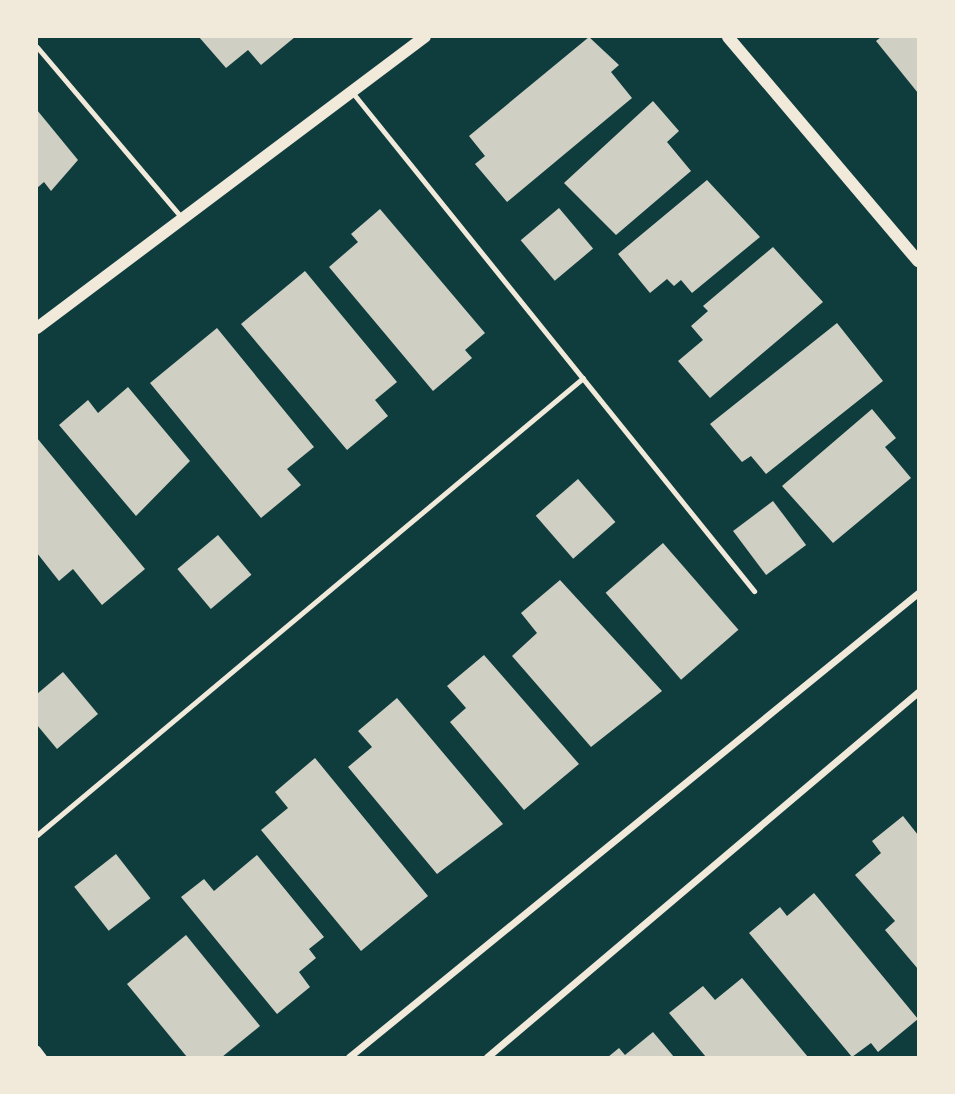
<!DOCTYPE html>
<html>
<head>
<meta charset="utf-8">
<style>
	body { margin:0 }
	#map { position:relative; width:955px; height:1094px; overflow:hidden; background:#0f3d3e; font-family:Commissioner,sans-serif }
	div>[style] { position:absolute }
	.building>* { inset:0; background:#cfcfc3; transform-origin:0 0 }
	.service>* { height:5px; margin:-2.5px; padding:0 2.5px; transform-origin:2.5px; border-radius:2.5px; background:#f1e9da }
	.minor>* { height:7px; margin:-3.5px; padding:0 3.5px; transform-origin:3.5px; border-radius:3.5px; background:#f1e9da }
	.tertiary>* { height:12px; margin:-6px; padding:0 6px; transform-origin:6px; border-radius:6px; background:#f1e9da }
	span { translate:-50% -50%; white-space:nowrap; text-align:center; line-height:1.15; -webkit-text-stroke:7px #f1e9da; paint-order:stroke }
	.frame { position:absolute; inset:0; border:38px solid #f1e9da; pointer-events:none }
</style>
</head>
<body>
<div id="map">
	<div class="building">
		<i style="clip-path:polygon(199px 37px,295px 37px,261px 65px,248px 50px,226px 68px)"></i>
		<i style="clip-path:polygon(589px 37px,619px 65px,611px 72px,632px 98px,507px 202px,475px 164px,485px 156px,469px 136px)"></i>
		<i style="clip-path:polygon(881px 37px,918px 37px,918px 93px,876px 41px)"></i>
		<i style="clip-path:polygon(653px 101px,679px 131px,667px 142px,691px 171px,616px 235px,564px 183px)"></i>
		<i style="clip-path:polygon(37px 110px,78px 160px,51px 191px,44px 182px,37px 188px)"></i>
		<i style="clip-path:polygon(707px 180px,760px 237px,692px 293px,681px 280px,674px 286px,667px 279px,650px 293px,618px 254px)"></i>
		<i style="left:559px;top:208px;width:53px;height:50px;rotate:50deg"></i>
		<i style="clip-path:polygon(380px 209px,485px 333px,465px 350px,472px 358px,433px 391px,329px 267px,358px 242px,351px 234px)"></i>
		<i style="clip-path:polygon(773px 247px,823px 302px,710px 398px,678px 361px,703px 340px,691px 326px,708px 311px,703px 306px)"></i>
		<i style="clip-path:polygon(305px 271px,397px 382px,375px 400px,388px 416px,347px 450px,241px 324px)"></i>
		<i style="clip-path:polygon(837px 323px,883px 381px,766px 474px,751px 456px,742px 462px,710px 424px)"></i>
		<i style="clip-path:polygon(217px 328px,314px 447px,287px 469px,301px 485px,261px 518px,150px 383px)"></i>
		<i style="clip-path:polygon(128px 387px,190px 461px,136px 516px,59px 425px,88px 400px,98px 413px)"></i>
		<i style="clip-path:polygon(872px 409px,896px 438px,885px 447px,911px 478px,833px 543px,782px 486px)"></i>
		<i style="clip-path:polygon(37px 438px,145px 569px,102px 605px,73px 569px,59px 581px,37px 553px)"></i>
		<i style="left:578px;top:479px;width:57px;height:56px;rotate:49deg"></i>
		<i style="left:773px;top:501px;width:55px;height:50px;rotate:53deg"></i>
		<i style="left:218px;top:535px;width:52px;height:53px;rotate:50deg"></i>
		<i style="left:663px;top:543px;width:115px;height:76px;rotate:49deg"></i>
		<i style="clip-path:polygon(560px 580px,662px 691px,591px 747px,512px 656px,537px 633px,521px 613px)"></i>
		<i style="clip-path:polygon(484px 655px,579px 764px,524px 810px,450px 722px,466px 708px,447px 686px)"></i>
		<i style="clip-path:polygon(63px 672px,98px 714px,57px 749px,37px 725px,37px 694px)"></i>
		<i style="clip-path:polygon(397px 698px,503px 824px,437px 874px,348px 767px,372px 747px,358px 731px)"></i>
		<i style="clip-path:polygon(315px 758px,428px 896px,361px 951px,261px 830px,288px 808px,275px 792px)"></i>
		<i style="clip-path:polygon(903px 816px,918px 835px,918px 969px,885px 930px,895px 921px,855px 875px,881px 853px,872px 841px)"></i>
		<i style="left:116px;top:854px;width:56px;height:53px;rotate:52deg"></i>
		<i style="clip-path:polygon(257px 855px,324px 937px,309px 949px,316px 958px,299px 972px,310px 987px,277px 1014px,181px 897px,204px 879px,214px 891px)"></i>
		<i style="clip-path:polygon(814px 893px,918px 1019px,878px 1052px,871px 1043px,852px 1057px,749px 933px,780px 907px,787px 916px)"></i>
		<i style="clip-path:polygon(186px 935px,260px 1026px,222px 1057px,187px 1057px,127px 984px)"></i>
		<i style="clip-path:polygon(742px 978px,808px 1057px,706px 1057px,669px 1013px,703px 986px,715px 1000px)"></i>
		<i style="clip-path:polygon(653px 1032px,674px 1057px,608px 1057px,619px 1048px,625px 1055px)"></i>
	</div>
	<div class="service">
		<i style="left:37px;top:47px;width:224px;rotate:49.7deg"></i>
		<i style="left:352px;top:92px;width:641px;rotate:51.14deg"></i>
		<i style="left:37px;top:835px;width:712px;rotate:-39.93deg"></i>
	</div>
	<div class="minor">
		<i style="left:37px;top:1049px;width:10px;rotate:53deg"></i>
		<i style="left:349px;top:1057px;width:734px;rotate:-39.2deg"></i>
		<i style="left:487px;top:1057px;width:565px;rotate:-40.26deg"></i>
	</div>
	<div class="tertiary">
		<i style="left:728px;top:37px;width:294px;rotate:49.7deg"></i>
		<i style="left:37px;top:328px;width:485px;rotate:-36.9deg"></i>
	</div>
	<div class="frame"></div>
</div>
</body>
</html>
